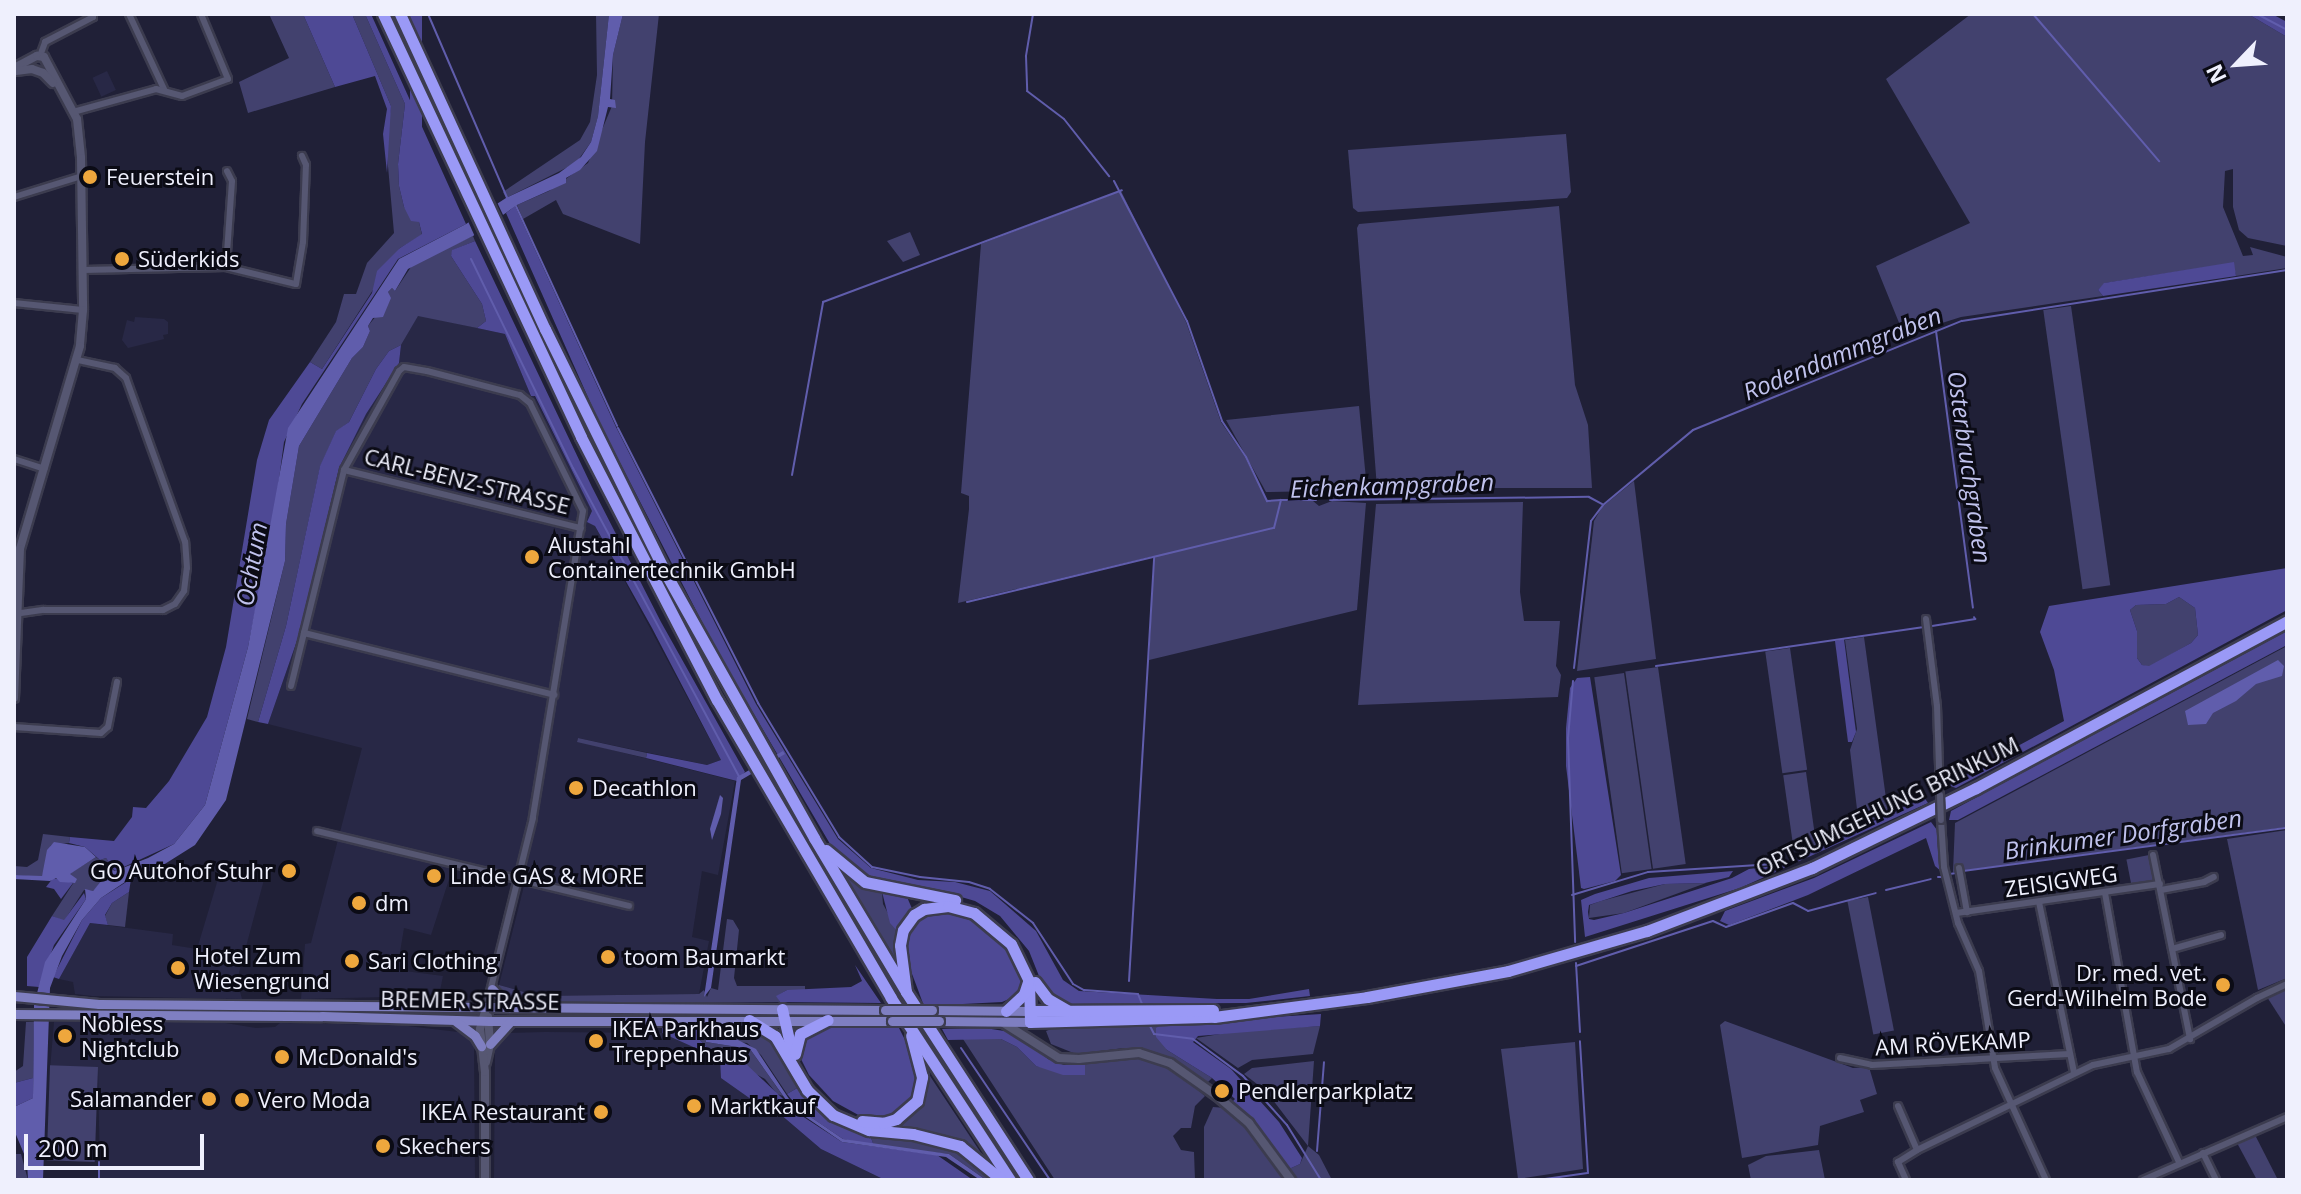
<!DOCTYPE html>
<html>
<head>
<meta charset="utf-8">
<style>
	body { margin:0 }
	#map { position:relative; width:2301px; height:1194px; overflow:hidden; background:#202037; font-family:"Open Sans",sans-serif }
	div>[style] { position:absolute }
	.built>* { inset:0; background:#282846; transform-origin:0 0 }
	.green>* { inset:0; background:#42416e; transform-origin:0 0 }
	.forest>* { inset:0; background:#4e4995; transform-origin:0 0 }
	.water>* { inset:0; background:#605dac }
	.pier>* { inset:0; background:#202037 }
	.stream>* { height:2px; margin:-1px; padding:0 1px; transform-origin:1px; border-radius:1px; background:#605dac }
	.roads { filter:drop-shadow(2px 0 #3c3c4f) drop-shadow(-2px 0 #3c3c4f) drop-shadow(0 2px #3c3c4f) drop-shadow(0 -2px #3c3c4f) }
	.street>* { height:6px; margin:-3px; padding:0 3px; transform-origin:3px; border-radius:3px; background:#565772 }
	.secondary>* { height:8px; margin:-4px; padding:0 4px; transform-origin:4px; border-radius:4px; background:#565772 }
	.primary>* { height:9px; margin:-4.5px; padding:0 4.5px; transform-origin:4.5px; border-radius:4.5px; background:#7f7fc1 }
	.highway>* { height:11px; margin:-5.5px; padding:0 5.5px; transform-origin:5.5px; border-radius:5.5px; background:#9a99f6 }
	.bridges { filter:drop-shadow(2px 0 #3c3c4f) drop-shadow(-2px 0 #3c3c4f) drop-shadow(0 2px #3c3c4f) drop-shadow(0 -2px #3c3c4f) }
	.street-bridge>* { height:6px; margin:-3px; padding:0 3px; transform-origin:3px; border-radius:3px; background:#565772 }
	.primary-bridge>* { height:9px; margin:-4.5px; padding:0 4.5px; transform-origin:4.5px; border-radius:4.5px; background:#7f7fc1 }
	.dots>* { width:22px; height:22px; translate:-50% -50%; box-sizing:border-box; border:4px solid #0b0b15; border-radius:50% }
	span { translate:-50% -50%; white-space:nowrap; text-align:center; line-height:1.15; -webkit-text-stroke:6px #0b0b15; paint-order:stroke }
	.poi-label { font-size:22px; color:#eff0fd }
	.left { translate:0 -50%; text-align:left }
	.right { translate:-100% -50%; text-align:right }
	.street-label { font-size:22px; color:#eff0fd }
	.water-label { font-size:24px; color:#c0c2ed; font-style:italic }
	.frame { position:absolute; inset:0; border:16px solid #eff0fd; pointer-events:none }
	.north { position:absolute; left:2197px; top:24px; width:80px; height:80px; -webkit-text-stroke:6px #0b0b15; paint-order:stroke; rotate:245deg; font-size:22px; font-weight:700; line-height:32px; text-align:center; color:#eff0fd }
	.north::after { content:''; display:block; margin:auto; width:28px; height:36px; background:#eff0fd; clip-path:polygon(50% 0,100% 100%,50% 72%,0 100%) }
	.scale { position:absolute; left:24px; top:1134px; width:180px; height:36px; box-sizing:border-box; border:4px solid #eff0fd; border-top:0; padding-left:10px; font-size:24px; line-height:28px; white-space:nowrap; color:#eff0fd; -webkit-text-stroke:6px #0b0b15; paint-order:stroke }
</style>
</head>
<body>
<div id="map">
	<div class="built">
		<i style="left:107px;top:71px;width:21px;height:16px;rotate:65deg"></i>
		<i style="clip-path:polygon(418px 315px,505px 334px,531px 396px,534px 396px,593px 512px,595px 526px,721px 760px,707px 765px,578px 738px,577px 741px,735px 781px,718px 875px,702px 871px,692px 937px,709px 941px,699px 994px,538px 996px,499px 985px,524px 886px,453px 867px,431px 935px,404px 928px,397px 970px,443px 976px,438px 1001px,387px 997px,301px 999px,305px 944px,311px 943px,362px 748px,268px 724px,300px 632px,339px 468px,365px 414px,399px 363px,401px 345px)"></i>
		<i style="clip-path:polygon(135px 317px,164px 319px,168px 322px,168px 334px,163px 335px,164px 339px,128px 348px,122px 340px,127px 320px,134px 322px)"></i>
		<i style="clip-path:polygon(235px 866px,265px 876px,237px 980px,242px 999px,92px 996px,75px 994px,73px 982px,59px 979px,90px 923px,173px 934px,172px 945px,197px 949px,221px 869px,233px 872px)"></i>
		<i style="clip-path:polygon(213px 1021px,256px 1028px,275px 1027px,280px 1023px,399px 1025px,458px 1032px,469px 1038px,474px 1045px,475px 1180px,100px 1180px,98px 1068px,50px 1069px,54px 1022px)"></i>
		<i style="clip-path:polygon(545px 1032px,662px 1033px,693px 1046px,720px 1060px,755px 1102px,780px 1114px,821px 1149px,885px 1180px,494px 1180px,495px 1045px,505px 1033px)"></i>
	</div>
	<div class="green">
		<i style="clip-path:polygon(269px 14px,303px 14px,335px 87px,248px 113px,239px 82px,289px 58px)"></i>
		<i style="clip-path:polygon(352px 14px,365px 14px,405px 104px,398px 164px,399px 186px,404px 207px,419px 222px,422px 235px,400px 248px,322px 369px,310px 362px,336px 322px,344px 294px,356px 294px,367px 263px,394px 233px,386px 144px,391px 106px)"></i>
		<i style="clip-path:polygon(596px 14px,609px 14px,598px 116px,591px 142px,576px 163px,506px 198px,503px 192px,580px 140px,590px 122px,597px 75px)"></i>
		<i style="clip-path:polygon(623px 14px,659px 14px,645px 142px,640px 244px,563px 214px,556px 200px,523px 219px,517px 205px,549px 191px,588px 163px,612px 106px,613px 55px)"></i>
		<i style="clip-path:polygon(1971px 14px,2248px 14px,2287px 37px,2287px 246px,2248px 238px,2239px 230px,2233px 207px,2233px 169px,2225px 171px,2223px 207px,2243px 256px,2253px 255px,2250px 247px,2287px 257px,2287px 268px,2236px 276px,2233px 263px,2105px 283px,2098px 290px,2103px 296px,1961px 317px,1904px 335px,1876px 266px,1970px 223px,1886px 79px)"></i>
		<i style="clip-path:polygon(1566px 134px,1571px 192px,1567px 198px,1358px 212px,1353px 208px,1348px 150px)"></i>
		<i style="clip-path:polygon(1121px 191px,1186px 322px,1221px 422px,1245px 457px,1267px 501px,1313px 501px,1319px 506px,1332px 501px,1366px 503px,1357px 610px,1149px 660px,1154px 556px,958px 603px,969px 509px,969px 496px,961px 493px,981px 244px)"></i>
		<i style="clip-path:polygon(1559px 206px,1575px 385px,1588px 425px,1592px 488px,1377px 488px,1357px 228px,1359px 224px)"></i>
		<i style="clip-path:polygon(910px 232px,920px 255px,903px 262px,887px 241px)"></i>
		<i style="clip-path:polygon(473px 236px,475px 241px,453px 250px,451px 256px,482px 304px,486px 321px,477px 328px,418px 316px,401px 345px,389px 351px,376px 369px,349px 422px,336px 432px,320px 467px,286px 626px,258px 722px,247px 719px,285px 561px,286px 524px,299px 446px,352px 358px,363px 347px,370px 331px,368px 326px,389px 300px,388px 292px,392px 288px,395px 291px,413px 264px)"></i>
		<i style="left:2071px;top:306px;width:282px;height:28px;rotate:82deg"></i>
		<i style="clip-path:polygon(1359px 406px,1367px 490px,1266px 492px,1226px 420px)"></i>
		<i style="clip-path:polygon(1634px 481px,1656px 659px,1577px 671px,1594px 521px,1602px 507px)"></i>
		<i style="clip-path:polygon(1523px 502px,1520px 592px,1524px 621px,1560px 621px,1556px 666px,1561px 675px,1558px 697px,1358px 705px,1376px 504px)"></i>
		<i style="clip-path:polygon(2179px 597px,2195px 608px,2198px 635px,2191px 643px,2149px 667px,2142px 665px,2137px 658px,2137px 631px,2130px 610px,2136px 605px,2166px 604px)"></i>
		<i style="clip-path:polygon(1864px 637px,1888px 813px,1859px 826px,1850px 750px,1857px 729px,1845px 640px)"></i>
		<i style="clip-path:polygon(2287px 646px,2287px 827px,1953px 872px,1955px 823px)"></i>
		<i style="left:1790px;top:648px;width:123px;height:25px;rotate:82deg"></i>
		<i style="left:1658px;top:667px;width:199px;height:33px;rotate:82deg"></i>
		<i style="left:1624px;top:673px;width:198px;height:30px;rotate:82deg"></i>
		<i style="clip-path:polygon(578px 738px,647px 753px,646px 758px,577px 742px)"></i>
		<i style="left:1806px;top:772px;width:74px;height:23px;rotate:82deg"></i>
		<i style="clip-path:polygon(2287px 830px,2287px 978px,2258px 990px,2227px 839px)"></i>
		<i style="clip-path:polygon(43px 834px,70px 837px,69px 843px,51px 845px,42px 877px,14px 875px,14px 866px,27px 867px,38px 860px)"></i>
		<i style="left:2149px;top:855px;width:26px;height:23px;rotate:79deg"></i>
		<i style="clip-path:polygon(96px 857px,100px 860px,106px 858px,114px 869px,110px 874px,93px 891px,84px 890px,64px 921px,52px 916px,74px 882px,69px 874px)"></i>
		<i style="clip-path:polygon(843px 872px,882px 892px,883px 904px,898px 932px,897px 961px)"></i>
		<i style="clip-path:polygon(1706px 883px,1624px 913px,1589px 918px,1590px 905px,1601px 901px,1665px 884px)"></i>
		<i style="clip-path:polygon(129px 892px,125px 927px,108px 925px,105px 916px,112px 903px)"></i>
		<i style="left:1868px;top:897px;width:136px;height:21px;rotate:79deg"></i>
		<i style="clip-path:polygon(727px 919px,733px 920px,739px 930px,734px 978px,737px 986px,805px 986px,805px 990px,787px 990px,777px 996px,780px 1002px,661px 1003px,510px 1002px,498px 991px,499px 985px,538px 996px,699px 994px,704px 990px,707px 997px,711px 988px,718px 990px)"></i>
		<i style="clip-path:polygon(2287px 988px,2287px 1028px,2267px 997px)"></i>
		<i style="clip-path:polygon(1725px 1021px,1853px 1068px,1869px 1067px,1877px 1094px,1860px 1100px,1864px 1112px,1820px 1126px,1818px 1145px,1742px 1158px,1720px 1025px)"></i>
		<i style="clip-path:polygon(26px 1022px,34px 1022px,33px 1078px,14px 1083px,14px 1072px,23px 1066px)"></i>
		<i style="clip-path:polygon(1162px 1024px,1156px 1029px,1167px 1050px,1212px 1078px,1207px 1083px,1158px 1053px,1124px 1048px,1076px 1054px,1051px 1044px,1046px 1031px,1062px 1025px)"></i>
		<i style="clip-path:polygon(1320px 1026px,1313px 1054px,1252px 1060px,1238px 1068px,1196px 1038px,1244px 1030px)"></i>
		<i style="clip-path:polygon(698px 1027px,758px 1029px,777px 1044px,799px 1087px,787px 1094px,761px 1055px,747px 1043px,712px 1039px,704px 1033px,706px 1042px,750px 1049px,783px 1096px,777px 1094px,765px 1079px,707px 1047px,700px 1040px)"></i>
		<i style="clip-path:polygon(963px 1039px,1001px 1039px,1017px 1047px,1036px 1066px,1084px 1075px,1085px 1064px,1136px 1058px,1151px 1060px,1178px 1073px,1205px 1096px,1195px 1106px,1191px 1128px,1181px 1128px,1173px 1136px,1181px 1150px,1194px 1152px,1195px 1180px,1055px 1180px)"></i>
		<i style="clip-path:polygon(1575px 1042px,1583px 1169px,1518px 1179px,1501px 1049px)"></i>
		<i style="clip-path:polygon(1314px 1061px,1308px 1146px,1319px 1155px,1332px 1180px,1296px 1180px,1289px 1169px,1300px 1164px,1308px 1146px,1266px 1091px,1244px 1074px,1252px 1068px)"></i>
		<i style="left:98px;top:1067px;width:95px;height:48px;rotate:92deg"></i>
		<i style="clip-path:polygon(924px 1067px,981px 1153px,946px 1135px,884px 1128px,911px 1117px,921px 1104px)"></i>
		<i style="clip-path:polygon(1213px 1107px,1226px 1108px,1246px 1125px,1287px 1180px,1204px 1180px,1204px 1127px)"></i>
		<i style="clip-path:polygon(2254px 1133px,2278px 1180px,2257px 1180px,2236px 1141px)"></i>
		<i style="clip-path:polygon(870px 1135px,946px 1145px,992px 1180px,986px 1180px,949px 1154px,874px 1146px)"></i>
		<i style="clip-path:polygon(1819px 1150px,1825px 1180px,1751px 1180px,1748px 1165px,1766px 1156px)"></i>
		<i style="clip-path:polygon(14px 1154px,21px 1154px,28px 1180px,14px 1180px)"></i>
	</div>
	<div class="forest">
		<i style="clip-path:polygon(303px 14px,352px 14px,391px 106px,387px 173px,383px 134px,387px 109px,375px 76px,335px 87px)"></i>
		<i style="clip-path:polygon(365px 14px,371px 14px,466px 224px,398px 259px,302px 404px,284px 442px,274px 516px,248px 647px,205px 805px,174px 844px,115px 871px,106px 858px,100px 860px,85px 847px,69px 843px,70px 837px,114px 841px,132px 817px,133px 807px,146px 808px,169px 781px,207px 717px,226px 647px,257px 460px,269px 420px,310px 362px,322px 369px,372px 293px,377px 271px,400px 248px,422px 234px,419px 222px,411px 221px,404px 207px,399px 186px,398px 164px,405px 104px)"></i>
		<i style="left:410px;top:14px;width:12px;height:204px"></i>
		<i style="clip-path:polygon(2248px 14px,2272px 14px,2287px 22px,2287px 37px)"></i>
		<i style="clip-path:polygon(515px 206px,616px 427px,756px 704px,838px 839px,871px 868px,918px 880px,955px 882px,990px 891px,1036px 931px,1063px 980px,1079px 991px,1217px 999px,1249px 999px,1309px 989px,1310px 996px,1246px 1003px,1066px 1004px,1056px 1000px,1043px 986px,1029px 951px,1000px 916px,975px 901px,951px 894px,868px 878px,833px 849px,718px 653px,599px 422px,506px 213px)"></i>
		<i style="clip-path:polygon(475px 241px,592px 487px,661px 622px,745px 772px,737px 781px,646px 758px,647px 753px,707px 765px,721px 760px,652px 628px,595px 526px,587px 522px,592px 511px,535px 396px,531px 396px,505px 334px,477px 328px,486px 321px,482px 304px,451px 256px,452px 250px)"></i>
		<i style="clip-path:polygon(2234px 262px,2236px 276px,2103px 296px,2098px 290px,2104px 283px)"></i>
		<i style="clip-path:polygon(401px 345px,399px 363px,366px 414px,339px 468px,300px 632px,268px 724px,258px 722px,286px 626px,320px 466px,336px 431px,349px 422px,376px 369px,389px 351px)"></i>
		<i style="clip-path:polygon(evenodd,2287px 568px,2287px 610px,1956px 788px,1950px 786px,1951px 782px,2064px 721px,2054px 670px,2040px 632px,2049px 606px,2287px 568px,2179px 597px,2195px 608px,2198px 635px,2191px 643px,2149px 666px,2142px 665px,2137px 658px,2137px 631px,2130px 610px,2136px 605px,2166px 604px,2179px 597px)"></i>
		<i style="clip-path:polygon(2287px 631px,2287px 645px,1958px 820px,1949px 820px,1951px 811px)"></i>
		<i style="clip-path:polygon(1844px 639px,1856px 732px,1852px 742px,1848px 742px,1835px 641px)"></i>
		<i style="clip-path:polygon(1590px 677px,1621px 875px,1615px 881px,1584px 889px,1581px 888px,1566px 766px,1566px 728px,1570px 688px,1577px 678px)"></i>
		<i style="clip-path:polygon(1924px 797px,1928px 803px,1740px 888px,1585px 937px,1581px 900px,1595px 894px,1649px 878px,1733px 871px,1729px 877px,1705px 883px,1665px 884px,1632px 891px,1589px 905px,1588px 912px,1589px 919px,1594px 920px,1624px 913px,1732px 878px,1749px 869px,1781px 865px)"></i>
		<i style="clip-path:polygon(1931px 822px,1937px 830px,1942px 872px,1935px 866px,1926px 838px,1808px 895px,1729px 925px,1720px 921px,1725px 911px,1814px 878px)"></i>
		<i style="clip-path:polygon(53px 878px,73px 883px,61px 899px,54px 889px,46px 887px)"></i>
		<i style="clip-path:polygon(131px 879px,129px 892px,112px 903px,105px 915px,108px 925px,90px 923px,59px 979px,53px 977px,82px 920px,101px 898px)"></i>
		<i style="clip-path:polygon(882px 892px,907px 897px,913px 911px,898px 932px,890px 923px)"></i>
		<i style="clip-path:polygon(84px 893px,86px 899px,54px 945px,39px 987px,27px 986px,27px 957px,52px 916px,64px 920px)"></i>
		<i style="clip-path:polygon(938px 910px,961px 913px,984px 925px,1007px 946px,1022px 980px,1016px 996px,1002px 1002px,924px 1006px,905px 955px,906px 935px,917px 919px)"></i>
		<i style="clip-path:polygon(855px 965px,881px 1003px,780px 1002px,776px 996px,787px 990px,851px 987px,862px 981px)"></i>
		<i style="clip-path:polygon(1321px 1014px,1320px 1026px,1198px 1036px,1193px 1042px,1231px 1069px,1279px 1122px,1302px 1158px,1300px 1164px,1289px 1169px,1268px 1139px,1232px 1102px,1235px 1099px,1212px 1078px,1167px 1050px,1156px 1037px,1156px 1028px,1162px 1024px)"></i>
		<i style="clip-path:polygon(662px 1026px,698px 1027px,700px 1040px,707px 1047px,743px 1061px,799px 1114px,842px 1142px,937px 1155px,973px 1180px,885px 1180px,821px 1149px,780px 1114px,755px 1102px,721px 1078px,720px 1059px,662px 1033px)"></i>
		<i style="clip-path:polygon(829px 1027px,899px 1028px,916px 1062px,918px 1080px,911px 1103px,891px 1118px,862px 1117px,833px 1101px,809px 1075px,800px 1057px,802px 1039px,810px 1030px)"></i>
		<i style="clip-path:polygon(985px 1028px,1017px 1033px,1048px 1059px,1064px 1065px,1085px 1064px,1085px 1075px,1063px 1075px,1036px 1066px,1017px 1047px,1001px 1039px,948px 1040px,942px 1029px)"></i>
		<i style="clip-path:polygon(33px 1078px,33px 1098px,14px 1107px,14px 1083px)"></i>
		<i style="clip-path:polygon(799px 1087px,831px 1118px,870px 1135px,874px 1146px,843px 1139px,800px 1110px,787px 1094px)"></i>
	</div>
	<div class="water">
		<i style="clip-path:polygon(609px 14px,623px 14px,613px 55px,610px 99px,615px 100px,616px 108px,608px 107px,597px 151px,580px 170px,566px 178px,566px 183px,517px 205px,473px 236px,408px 269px,395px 291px,392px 288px,388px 292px,391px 298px,383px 317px,373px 318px,368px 326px,370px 331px,363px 347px,352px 358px,299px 446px,286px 524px,285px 561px,226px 800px,195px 845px,160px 867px,128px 880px,101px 898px,82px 920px,62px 956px,50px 988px,43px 1180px,28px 1180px,27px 1161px,14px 1130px,14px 1107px,33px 1098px,34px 1005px,45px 962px,86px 899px,85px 889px,93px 891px,111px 869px,115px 871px,148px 858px,174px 844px,205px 805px,248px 647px,288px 428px,399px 259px,466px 224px,506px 198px,559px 173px,581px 157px,591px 142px,598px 116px)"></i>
		<i style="clip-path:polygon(2278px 660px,2284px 666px,2282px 676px,2256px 684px,2236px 701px,2213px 713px,2206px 724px,2188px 725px,2185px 711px)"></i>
		<i style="clip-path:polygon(783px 751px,785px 754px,741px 780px,711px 988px,704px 997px,737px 777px)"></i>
		<i style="clip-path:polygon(720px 795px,723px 798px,721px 814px,712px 840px,710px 829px)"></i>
		<i style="clip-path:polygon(54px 842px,85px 847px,96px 857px,70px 874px,77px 879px,75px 883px,60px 882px,56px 878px,50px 881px,14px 879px,14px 875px,42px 876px,47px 850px)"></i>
		<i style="clip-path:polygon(704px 1032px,712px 1039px,738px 1040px,756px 1049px,793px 1105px,843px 1139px,949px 1154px,986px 1180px,980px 1180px,946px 1157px,842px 1142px,791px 1107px,750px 1049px,706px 1042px)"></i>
	</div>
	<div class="pier">
		<i style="clip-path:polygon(496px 200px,505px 219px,476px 239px,467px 219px)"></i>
	</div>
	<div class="stream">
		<i style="left:428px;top:14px;width:202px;rotate:66.7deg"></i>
		<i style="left:1033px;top:14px;width:43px;rotate:99.5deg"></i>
		<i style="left:1026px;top:56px;width:35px;rotate:88deg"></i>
		<i style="left:1027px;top:91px;width:46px;rotate:37.1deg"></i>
		<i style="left:1064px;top:119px;width:73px;rotate:51.7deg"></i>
		<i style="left:2033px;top:14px;width:194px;rotate:49.4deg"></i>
		<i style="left:2257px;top:14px;width:34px;rotate:28deg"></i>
		<i style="left:1114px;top:181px;width:158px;rotate:62.5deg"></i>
		<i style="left:1187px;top:321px;width:106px;rotate:70.7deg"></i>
		<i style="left:1222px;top:421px;width:43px;rotate:56.3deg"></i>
		<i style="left:1246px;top:457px;width:49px;rotate:64.5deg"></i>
		<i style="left:1267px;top:501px;width:14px;rotate:-4deg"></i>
		<i style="left:516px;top:206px;width:242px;rotate:65.3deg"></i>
		<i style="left:471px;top:259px;width:233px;rotate:64deg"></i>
		<i style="left:573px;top:468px;width:350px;rotate:61.7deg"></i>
		<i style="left:1936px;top:331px;width:279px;rotate:82.4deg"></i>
		<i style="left:618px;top:428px;width:309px;rotate:63deg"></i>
		<i style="left:758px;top:703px;width:157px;rotate:58.8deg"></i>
		<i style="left:839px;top:837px;width:45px;rotate:42.3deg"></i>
		<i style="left:872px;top:867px;width:49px;rotate:11.8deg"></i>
		<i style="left:920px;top:877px;width:49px;rotate:5.8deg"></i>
		<i style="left:969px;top:882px;width:22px;rotate:18deg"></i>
		<i style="left:990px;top:889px;width:55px;rotate:38.3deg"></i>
		<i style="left:1033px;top:923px;width:73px;rotate:56.7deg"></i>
		<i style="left:1073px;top:984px;width:13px;rotate:29deg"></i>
		<i style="left:1084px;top:990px;width:54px;rotate:4.2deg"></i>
		<i style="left:1138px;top:994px;width:11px;rotate:68deg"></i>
		<i style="left:792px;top:475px;width:176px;rotate:-79.8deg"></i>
		<i style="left:823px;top:302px;width:319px;rotate:-20.5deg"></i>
		<i style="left:1330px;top:500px;width:259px;rotate:-0.7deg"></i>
		<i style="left:1589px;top:497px;width:15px;rotate:28deg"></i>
		<i style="left:967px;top:602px;width:316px;rotate:-13.6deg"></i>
		<i style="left:1274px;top:528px;width:29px;rotate:-76deg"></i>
		<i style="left:1281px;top:500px;width:35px"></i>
		<i style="left:1932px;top:626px;width:44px;rotate:-9.2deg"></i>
		<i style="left:1975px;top:619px;width:2px;rotate:-117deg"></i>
		<i style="left:1656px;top:666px;width:269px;rotate:-8.3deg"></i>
		<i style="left:1574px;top:668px;width:148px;rotate:-83.4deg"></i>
		<i style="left:1591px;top:521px;width:20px;rotate:-53deg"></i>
		<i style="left:1603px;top:505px;width:117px;rotate:-39.8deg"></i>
		<i style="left:1693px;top:430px;width:290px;rotate:-22.1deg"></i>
		<i style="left:1962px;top:321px;width:329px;rotate:-8.9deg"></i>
		<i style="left:1573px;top:681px;width:57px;rotate:95deg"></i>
		<i style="left:1568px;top:738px;width:204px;rotate:88deg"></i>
		<i style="left:1963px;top:871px;width:327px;rotate:-7.6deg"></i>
		<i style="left:1950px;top:874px;width:6px;rotate:-9deg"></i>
		<i style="left:1938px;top:877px;width:4px"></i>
		<i style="left:1886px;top:890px;width:46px;rotate:-13.7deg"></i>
		<i style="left:1572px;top:895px;width:79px;rotate:-16.8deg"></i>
		<i style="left:1648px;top:872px;width:126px;rotate:-3.6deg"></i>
		<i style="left:1576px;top:963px;width:69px;rotate:86.7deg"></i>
		<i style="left:1576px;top:966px;width:144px;rotate:-18.2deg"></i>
		<i style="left:1713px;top:921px;width:14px;rotate:25deg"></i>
		<i style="left:1726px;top:927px;width:71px;rotate:-19.7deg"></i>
		<i style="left:1793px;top:903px;width:17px;rotate:28deg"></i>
		<i style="left:1808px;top:911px;width:70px;rotate:-14.8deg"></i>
		<i style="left:1129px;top:981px;width:424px;rotate:-86.6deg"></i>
		<i style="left:1150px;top:1026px;width:9px;rotate:63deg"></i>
		<i style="left:1154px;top:1034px;width:39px;rotate:7deg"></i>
		<i style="left:1193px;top:1039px;width:62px;rotate:36.5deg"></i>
		<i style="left:1243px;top:1076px;width:66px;rotate:48.1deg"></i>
		<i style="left:1287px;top:1125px;width:65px;rotate:58.3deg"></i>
		<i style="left:961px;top:1048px;width:159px;rotate:56deg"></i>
		<i style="left:1317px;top:1151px;width:89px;rotate:-85.5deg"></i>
		<i style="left:99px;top:1180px;width:18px;rotate:-90deg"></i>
		<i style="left:1538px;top:1180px;width:50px;rotate:-8deg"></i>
		<i style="left:1588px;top:1173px;width:132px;rotate:-93.5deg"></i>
	</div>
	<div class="roads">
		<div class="street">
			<i style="left:129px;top:14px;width:83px;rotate:65deg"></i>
			<i style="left:40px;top:56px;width:15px;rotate:-70deg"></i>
			<i style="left:45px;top:42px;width:54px;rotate:-27.5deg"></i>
			<i style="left:93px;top:17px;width:3px;rotate:-90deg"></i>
			<i style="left:73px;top:112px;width:86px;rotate:-15.5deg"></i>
			<i style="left:156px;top:89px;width:27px;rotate:15deg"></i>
			<i style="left:182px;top:96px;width:49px;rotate:-20.3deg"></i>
			<i style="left:228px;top:79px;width:70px;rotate:-112.6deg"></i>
			<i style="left:14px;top:197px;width:71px;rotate:-17.2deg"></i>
			<i style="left:226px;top:267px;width:86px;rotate:-86deg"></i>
			<i style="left:232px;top:181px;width:11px;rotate:-117deg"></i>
			<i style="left:83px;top:270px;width:143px;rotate:-1.2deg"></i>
			<i style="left:226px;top:267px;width:72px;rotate:13.7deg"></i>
			<i style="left:296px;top:284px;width:43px;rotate:-80.5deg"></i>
			<i style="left:303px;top:242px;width:77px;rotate:-87.8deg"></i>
			<i style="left:306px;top:165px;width:10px;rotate:-114deg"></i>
			<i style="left:14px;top:303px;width:69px;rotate:5.8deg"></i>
			<i style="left:14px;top:459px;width:32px;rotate:18deg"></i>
			<i style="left:344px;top:470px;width:244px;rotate:13.8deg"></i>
			<i style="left:14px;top:614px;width:30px;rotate:-8deg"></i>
			<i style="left:44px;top:610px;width:119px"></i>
			<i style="left:163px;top:610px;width:13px;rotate:-27deg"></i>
			<i style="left:175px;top:604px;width:16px;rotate:-55deg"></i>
			<i style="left:184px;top:591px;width:23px;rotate:-83deg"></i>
			<i style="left:187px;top:568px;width:26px;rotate:-94deg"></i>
			<i style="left:185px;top:542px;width:174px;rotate:-109.8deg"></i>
			<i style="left:126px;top:378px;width:15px;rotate:-138deg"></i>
			<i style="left:115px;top:368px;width:40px;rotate:-168deg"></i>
			<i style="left:1926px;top:619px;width:88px;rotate:82.8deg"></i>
			<i style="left:1937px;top:706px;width:89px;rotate:88.1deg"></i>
			<i style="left:304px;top:633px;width:168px;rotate:-76.2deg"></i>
			<i style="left:344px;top:470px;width:113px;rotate:-60.9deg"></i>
			<i style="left:399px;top:371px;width:6px;rotate:-39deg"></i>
			<i style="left:404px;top:367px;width:23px;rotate:10deg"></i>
			<i style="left:427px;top:371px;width:96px;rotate:14.5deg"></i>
			<i style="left:520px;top:395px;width:13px;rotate:39deg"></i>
			<i style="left:530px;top:403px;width:120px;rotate:63.9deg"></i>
			<i style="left:583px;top:511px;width:311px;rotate:99.3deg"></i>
			<i style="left:533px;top:818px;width:196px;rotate:103.9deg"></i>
			<i style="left:291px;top:686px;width:55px;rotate:-76.2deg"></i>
			<i style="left:304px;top:633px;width:258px;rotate:13.9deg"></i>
			<i style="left:14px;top:727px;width:87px;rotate:3.9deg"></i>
			<i style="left:101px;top:733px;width:9px;rotate:-41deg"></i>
			<i style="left:108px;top:727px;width:46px;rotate:-78.7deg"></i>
			<i style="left:1941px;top:820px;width:47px;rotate:86.3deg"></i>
			<i style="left:1944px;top:867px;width:58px;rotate:76deg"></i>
			<i style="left:1958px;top:923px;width:52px;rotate:66.4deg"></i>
			<i style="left:1979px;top:971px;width:98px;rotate:80.6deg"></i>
			<i style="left:1995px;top:1068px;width:123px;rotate:65.5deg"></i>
			<i style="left:317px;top:831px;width:321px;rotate:13.5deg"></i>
			<i style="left:2153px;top:855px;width:188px;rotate:78.6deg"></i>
			<i style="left:1959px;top:868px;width:45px;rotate:79.7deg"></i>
			<i style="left:2161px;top:890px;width:44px;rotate:-10.5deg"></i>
			<i style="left:2204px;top:882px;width:11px;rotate:-27deg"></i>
			<i style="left:2105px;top:893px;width:182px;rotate:79.9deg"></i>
			<i style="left:2137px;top:1072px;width:99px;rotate:65deg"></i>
			<i style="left:2039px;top:902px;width:175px;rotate:78.4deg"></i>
			<i style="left:1956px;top:913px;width:206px;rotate:-8.1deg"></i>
			<i style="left:2172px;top:949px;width:51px;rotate:-15.9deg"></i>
			<i style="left:1840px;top:1058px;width:33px;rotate:12deg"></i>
			<i style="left:1872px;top:1065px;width:197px;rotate:-3.2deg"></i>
			<i style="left:1898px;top:1106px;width:48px;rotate:66.6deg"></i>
			<i style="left:2203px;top:1153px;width:30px;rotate:64deg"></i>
			<i style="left:1906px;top:1180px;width:20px;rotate:-114deg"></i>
			<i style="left:1898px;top:1162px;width:22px;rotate:-32deg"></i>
			<i style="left:1917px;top:1150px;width:195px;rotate:-25.8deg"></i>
			<i style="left:2093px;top:1065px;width:78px;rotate:-11.9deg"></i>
			<i style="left:2169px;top:1049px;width:102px;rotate:-30.1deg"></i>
			<i style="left:2257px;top:998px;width:33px;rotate:-25deg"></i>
			<i style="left:2143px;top:1180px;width:157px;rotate:-23.6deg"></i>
		</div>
		<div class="secondary">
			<i style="left:14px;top:68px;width:26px;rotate:-28deg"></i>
			<i style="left:37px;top:56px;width:7px;rotate:8deg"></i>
			<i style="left:44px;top:57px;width:70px;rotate:62deg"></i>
			<i style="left:77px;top:119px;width:39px;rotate:84deg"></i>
			<i style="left:81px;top:158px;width:152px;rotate:89.2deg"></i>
			<i style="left:83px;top:310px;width:36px;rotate:95deg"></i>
			<i style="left:80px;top:346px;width:212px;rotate:106.5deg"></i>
			<i style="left:20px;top:549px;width:149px;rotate:92.3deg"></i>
			<i style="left:16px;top:71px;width:16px;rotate:-7deg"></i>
			<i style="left:32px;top:69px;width:12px;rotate:20deg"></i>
			<i style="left:43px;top:73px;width:14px;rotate:45deg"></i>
			<i style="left:1002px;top:1022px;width:67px;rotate:32.3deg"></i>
			<i style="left:1059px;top:1058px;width:20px;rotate:3deg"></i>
			<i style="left:1079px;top:1059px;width:60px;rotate:-5.7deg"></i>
			<i style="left:1139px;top:1053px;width:33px;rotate:18deg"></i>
			<i style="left:1170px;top:1063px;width:57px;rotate:35.1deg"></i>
			<i style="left:1217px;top:1096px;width:42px;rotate:40.2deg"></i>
			<i style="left:1249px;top:1123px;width:71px;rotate:53.6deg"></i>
			<i style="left:486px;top:1062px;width:18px;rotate:-77deg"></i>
			<i style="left:490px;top:1044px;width:27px;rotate:-94deg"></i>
			<i style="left:485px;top:1180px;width:108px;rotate:-90deg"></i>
			<i style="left:485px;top:1072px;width:43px;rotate:-96.6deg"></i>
			<i style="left:480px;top:1029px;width:22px;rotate:-74deg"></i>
		</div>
		<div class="primary">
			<i style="left:492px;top:989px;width:25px;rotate:47deg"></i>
			<i style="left:14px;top:996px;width:85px;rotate:5.4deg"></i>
			<i style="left:99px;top:1004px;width:786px;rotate:0.44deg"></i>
			<i style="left:932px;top:1010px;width:98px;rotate:0.6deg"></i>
			<i style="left:14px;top:1014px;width:308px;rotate:0.4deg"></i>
			<i style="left:322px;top:1016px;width:168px;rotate:1.7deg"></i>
			<i style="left:490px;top:1021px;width:402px"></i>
			<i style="left:454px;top:1020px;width:26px;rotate:37deg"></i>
			<i style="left:475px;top:1036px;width:12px;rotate:59deg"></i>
			<i style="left:939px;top:1021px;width:91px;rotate:0.6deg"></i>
			<i style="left:490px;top:1044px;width:31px;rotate:-48deg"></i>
		</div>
		<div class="highway">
			<i style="left:383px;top:14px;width:467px;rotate:64.9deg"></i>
			<i style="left:581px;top:437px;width:296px;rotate:62.7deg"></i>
			<i style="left:717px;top:700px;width:345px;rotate:59.7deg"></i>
			<i style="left:891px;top:998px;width:217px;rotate:56.8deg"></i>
			<i style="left:400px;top:14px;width:347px;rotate:65.3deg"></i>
			<i style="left:545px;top:329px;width:273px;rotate:63.7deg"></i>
			<i style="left:666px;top:574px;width:303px;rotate:60.7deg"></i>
			<i style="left:814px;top:838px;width:179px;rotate:59.1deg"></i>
			<i style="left:906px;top:992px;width:224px;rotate:57deg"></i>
			<i style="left:826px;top:850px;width:50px;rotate:39.4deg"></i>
			<i style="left:865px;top:882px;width:92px;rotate:11.3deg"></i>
			<i style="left:1035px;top:982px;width:21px;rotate:53deg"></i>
			<i style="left:1048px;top:999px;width:22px;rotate:30deg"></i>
			<i style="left:906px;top:992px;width:47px;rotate:-97.3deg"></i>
			<i style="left:900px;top:945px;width:15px;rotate:-79deg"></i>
			<i style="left:903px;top:930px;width:19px;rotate:-54deg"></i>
			<i style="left:914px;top:915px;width:12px;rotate:-31deg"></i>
			<i style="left:924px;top:909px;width:24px;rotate:-7deg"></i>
			<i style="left:948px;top:906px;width:27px;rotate:15deg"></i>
			<i style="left:974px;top:913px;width:48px;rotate:40deg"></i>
			<i style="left:1011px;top:944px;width:41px;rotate:64.1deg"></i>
			<i style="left:1029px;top:981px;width:41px;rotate:88.6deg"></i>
			<i style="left:1030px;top:1022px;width:184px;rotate:-1.6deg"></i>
			<i style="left:1214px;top:1017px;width:154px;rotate:-7.4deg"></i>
			<i style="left:1367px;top:997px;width:143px;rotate:-10.4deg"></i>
			<i style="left:1508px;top:971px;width:145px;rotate:-16.1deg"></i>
			<i style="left:1647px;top:931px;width:177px;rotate:-20.9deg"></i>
			<i style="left:1812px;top:868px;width:182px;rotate:-26deg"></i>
			<i style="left:1976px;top:788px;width:353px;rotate:-28.2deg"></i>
			<i style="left:782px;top:1009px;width:45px;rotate:77.2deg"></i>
			<i style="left:1006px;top:1011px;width:25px;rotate:-43deg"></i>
			<i style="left:1024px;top:994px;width:13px;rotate:-72deg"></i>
			<i style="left:1030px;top:1011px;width:183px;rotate:-0.3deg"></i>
			<i style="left:749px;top:1020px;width:31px;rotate:32deg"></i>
			<i style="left:775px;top:1036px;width:63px;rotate:59.3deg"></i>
			<i style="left:807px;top:1090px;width:36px;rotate:44deg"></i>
			<i style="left:833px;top:1115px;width:39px;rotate:23deg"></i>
			<i style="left:869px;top:1130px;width:44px;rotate:5.2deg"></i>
			<i style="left:913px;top:1134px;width:49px;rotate:14.3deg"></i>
			<i style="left:960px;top:1146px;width:54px;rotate:39deg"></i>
			<i style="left:795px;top:1054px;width:21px;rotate:-76deg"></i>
			<i style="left:800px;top:1034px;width:31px;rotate:-27deg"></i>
			<i style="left:862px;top:1121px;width:21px;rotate:5deg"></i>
			<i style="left:883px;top:1123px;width:14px;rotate:-17deg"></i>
			<i style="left:896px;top:1119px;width:28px;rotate:-41deg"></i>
			<i style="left:917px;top:1101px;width:25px;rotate:-78deg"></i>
			<i style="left:922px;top:1077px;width:43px;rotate:-104.7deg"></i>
		</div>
	</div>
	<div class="bridges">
		<div class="street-bridge">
			<i style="left:1940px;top:795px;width:25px;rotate:88deg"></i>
		</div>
		<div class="primary-bridge">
			<i style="left:885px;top:1010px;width:47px"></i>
			<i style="left:892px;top:1021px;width:47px"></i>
		</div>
	</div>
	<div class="dots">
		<i style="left:90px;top:177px;background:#eea73d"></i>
		<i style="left:122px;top:259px;background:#eea73d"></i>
		<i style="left:532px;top:557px;background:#eea73d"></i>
		<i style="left:576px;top:788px;background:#eea73d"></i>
		<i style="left:289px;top:871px;background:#eea73d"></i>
		<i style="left:434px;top:876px;background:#eea73d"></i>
		<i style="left:359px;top:903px;background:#eea73d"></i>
		<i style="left:608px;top:957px;background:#eea73d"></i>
		<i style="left:352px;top:961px;background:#eea73d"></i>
		<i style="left:178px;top:968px;background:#eea73d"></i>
		<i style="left:2223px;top:985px;background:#eea73d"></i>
		<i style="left:65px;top:1036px;background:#eea73d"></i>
		<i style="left:596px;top:1041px;background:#eea73d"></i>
		<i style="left:282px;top:1057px;background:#eea73d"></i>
		<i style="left:1222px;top:1091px;background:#eea73d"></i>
		<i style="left:209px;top:1099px;background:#eea73d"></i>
		<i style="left:242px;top:1100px;background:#eea73d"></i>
		<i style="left:694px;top:1106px;background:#eea73d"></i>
		<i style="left:601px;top:1112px;background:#eea73d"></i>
		<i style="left:383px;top:1146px;background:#eea73d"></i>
	</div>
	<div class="poi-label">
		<span class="left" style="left:106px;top:177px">Feuerstein</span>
		<span class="left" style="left:138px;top:259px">Süderkids</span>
		<span class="left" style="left:548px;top:557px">Alustahl<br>Containertechnik GmbH</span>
		<span class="left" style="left:592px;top:788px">Decathlon</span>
		<span class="right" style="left:273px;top:871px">GO Autohof Stuhr</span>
		<span class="left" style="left:450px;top:876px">Linde GAS &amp; MORE</span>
		<span class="left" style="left:375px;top:903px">dm</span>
		<span class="left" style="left:194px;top:968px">Hotel Zum<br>Wiesengrund</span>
		<span class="left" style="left:624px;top:957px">toom Baumarkt</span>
		<span class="left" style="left:368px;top:961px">Sari Clothing</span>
		<span class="right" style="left:2207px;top:985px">Dr. med. vet.<br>Gerd-Wilhelm Bode</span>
		<span class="left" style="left:81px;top:1036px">Nobless<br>Nightclub</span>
		<span class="left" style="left:612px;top:1041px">IKEA Parkhaus<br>Treppenhaus</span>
		<span class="left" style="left:298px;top:1057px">McDonald's</span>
		<span class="left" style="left:1238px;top:1091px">Pendlerparkplatz</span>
		<span class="right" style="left:193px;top:1099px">Salamander</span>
		<span class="left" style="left:258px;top:1100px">Vero Moda</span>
		<span class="left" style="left:710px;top:1106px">Marktkauf</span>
		<span class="right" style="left:585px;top:1112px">IKEA Restaurant</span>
		<span class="left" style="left:399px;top:1146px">Skechers</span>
	</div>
	<div class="street-label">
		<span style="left:467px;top:481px;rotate:14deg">CARL-BENZ-STRASSE</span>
		<span style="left:1887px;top:806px;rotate:-26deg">ORTSUMGEHUNG BRINKUM</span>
		<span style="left:2061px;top:881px;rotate:-8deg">ZEISIGWEG</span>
		<span style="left:470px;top:1000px;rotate:1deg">BREMER STRASSE</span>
		<span style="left:1953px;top:1043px;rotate:-3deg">AM RÖVEKAMP</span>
	</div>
	<div class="water-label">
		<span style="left:1842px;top:353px;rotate:-22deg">Rodendammgraben</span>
		<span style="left:1970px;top:467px;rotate:82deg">Osterbruchgraben</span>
		<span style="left:1392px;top:485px;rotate:-2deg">Eichenkampgraben</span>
		<span style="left:251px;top:564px;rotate:-80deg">Ochtum</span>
		<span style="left:2123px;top:834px;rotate:-8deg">Brinkumer Dorfgraben</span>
	</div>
	<div class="frame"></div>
	<div class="north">N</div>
	<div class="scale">200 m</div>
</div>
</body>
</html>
